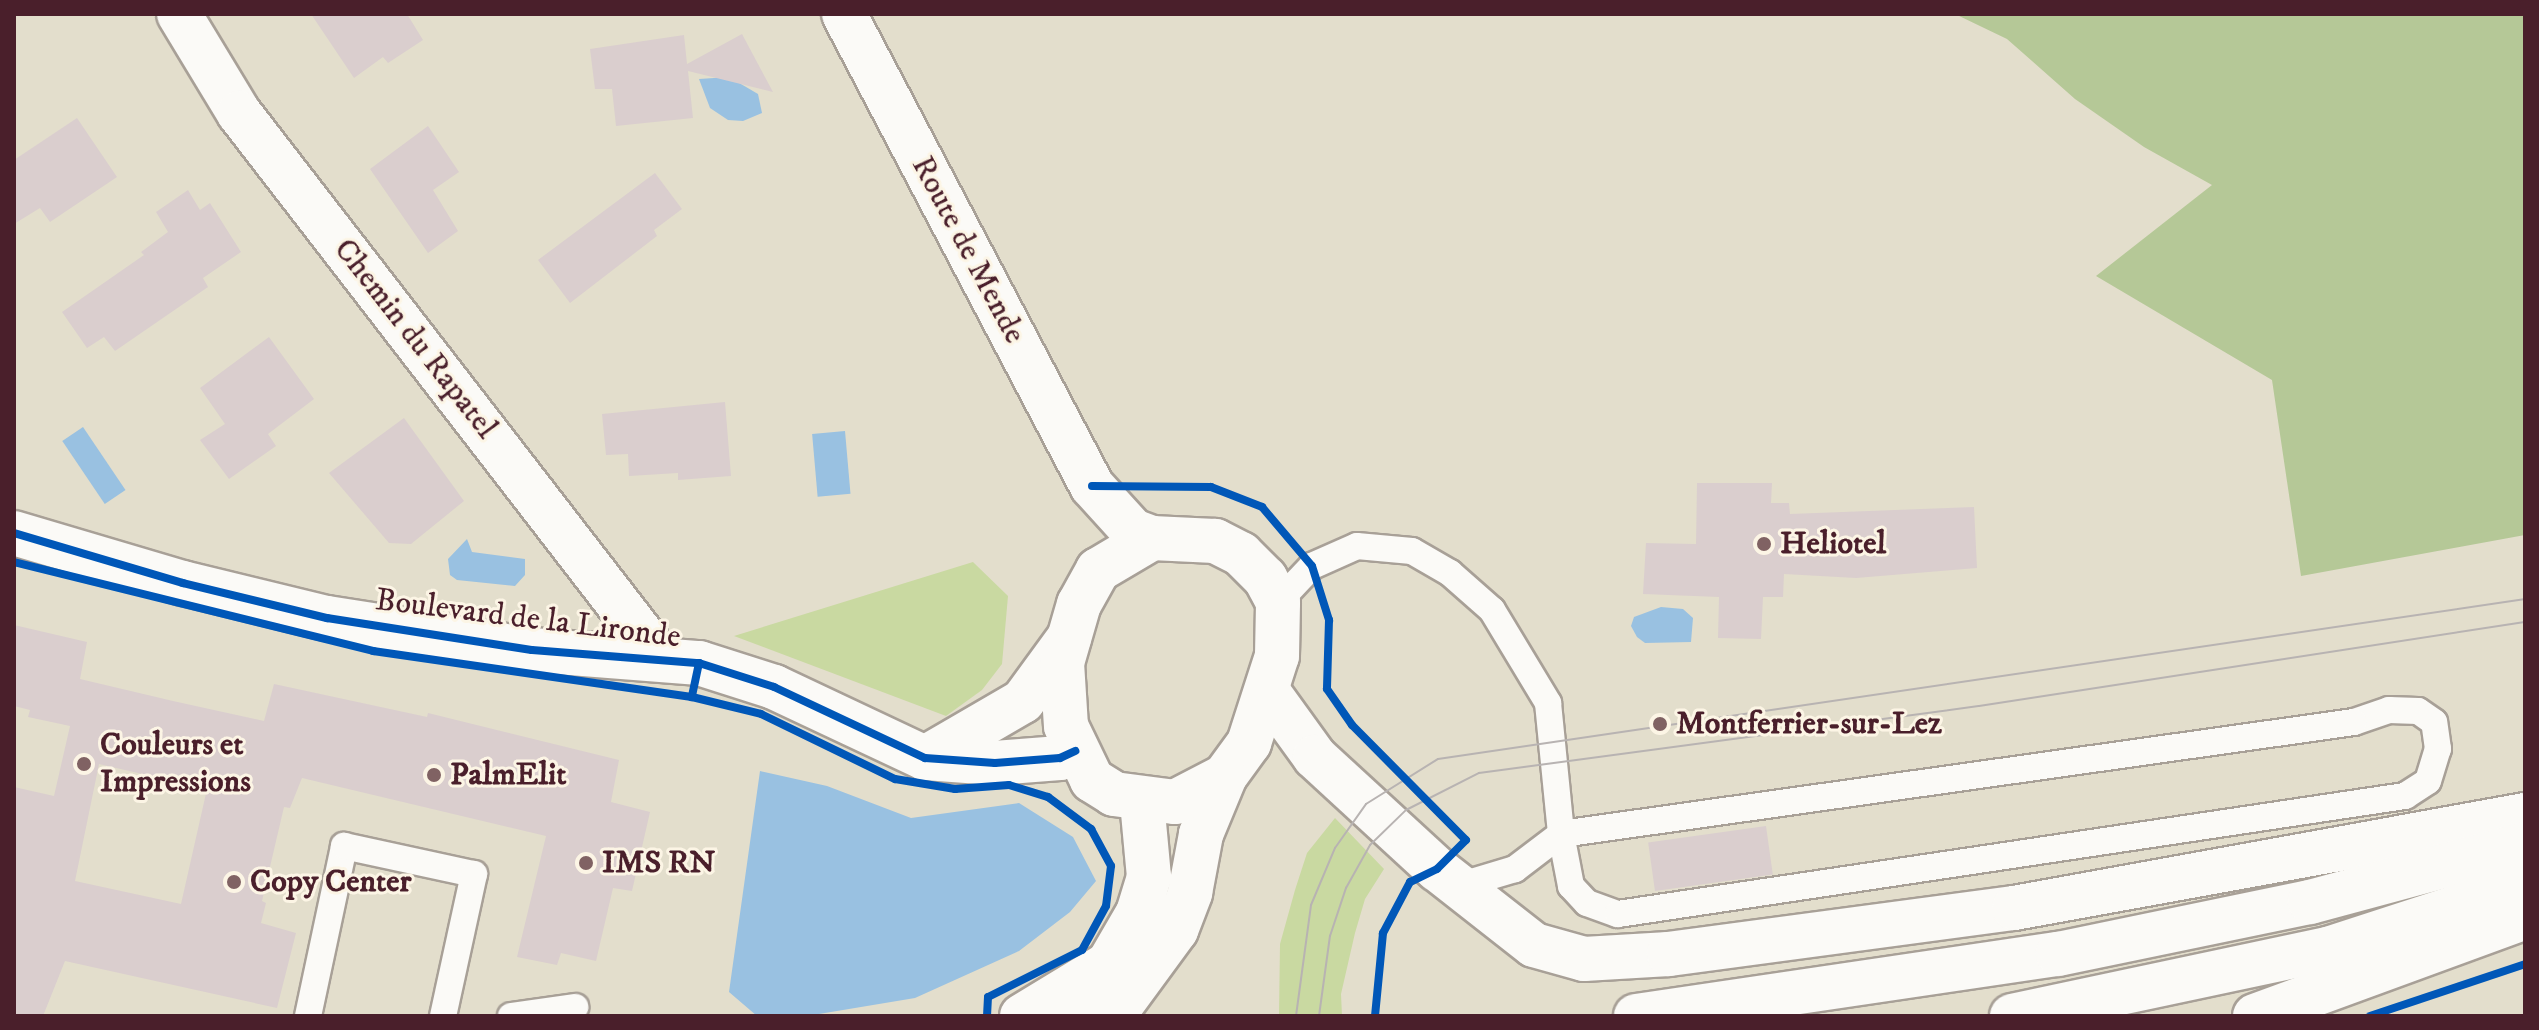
<!DOCTYPE html>
<html>
<head>
<meta charset="utf-8">
<style>
	body { margin:0 }
	#map { position:relative; width:2539px; height:1030px; overflow:hidden; background:#e3decc; font-family:"IM FELL DW Pica",serif }
	div>[style] { position:absolute }
	.green>* { inset:0; background:#c9d9a1 }
	.forest>* { inset:0; background:#b5c897 }
	.water>* { inset:0; background:#99c1e1; transform-origin:0 0 }
	.building>* { inset:0; background:#dacece; transform-origin:0 0 }
	.roads { filter:drop-shadow(2px 0 #a8a097) drop-shadow(-2px 0 #a8a097) drop-shadow(0 2px #a8a097) drop-shadow(0 -2px #a8a097) }
	.service>* { height:26px; margin:-13px; padding:0 13px; transform-origin:13px; border-radius:13px; background:#fbfaf7 }
	.minor>* { height:44px; margin:-22px; padding:0 22px; transform-origin:22px; border-radius:22px; background:#fbfaf7 }
	.tertiary>* { height:44px; margin:-22px; padding:0 22px; transform-origin:22px; border-radius:22px; background:#fbfaf7 }
	.secondary>* { height:44px; margin:-22px; padding:0 22px; transform-origin:22px; border-radius:22px; background:#fbfaf7 }
	.primary>* { height:44px; margin:-22px; padding:0 22px; transform-origin:22px; border-radius:22px; background:#fbfaf7 }
	.tram>* { height:2px; margin:-1px; padding:0 1px; transform-origin:1px; border-radius:1px; background:#b8b3b2 }
	.cycleway>* { height:8px; margin:-4px; padding:0 4px; transform-origin:4px; border-radius:4px; background:#0057b8 }
	.dots>* { width:22px; height:22px; translate:-50% -50%; box-sizing:border-box; border:4px solid #fcf5e5; border-radius:50% }
	span { translate:-50% -50%; white-space:nowrap; text-align:center; line-height:1.15; -webkit-text-stroke:6px #fcf5e5; paint-order:stroke }
	.street-label { font-size:32px; color:#4a1f2b }
	.poi-label { font-size:32px; color:#4a1f2b; font-weight:700 }
	.left { translate:0 -50%; text-align:left }
	.frame { position:absolute; inset:0; border:16px solid #4a1f2b; pointer-events:none }
</style>
</head>
<body>
<div id="map">
	<div class="green">
		<i style="clip-path:polygon(973px 562px,1008px 596px,1002px 664px,982px 690px,946px 716px,734px 636px)"></i>
		<i style="clip-path:polygon(1335px 818px,1384px 869px,1365px 899px,1355px 933px,1341px 994px,1342px 1016px,1279px 1016px,1280px 944px,1295px 890px,1307px 853px)"></i>
	</div>
	<div class="forest">
		<i style="clip-path:polygon(1955px 14px,2525px 14px,2525px 535px,2301px 576px,2272px 380px,2096px 276px,2212px 185px,2144px 147px,2075px 99px,2007px 39px)"></i>
	</div>
	<div class="water">
		<i style="clip-path:polygon(729px 77px,758px 94px,762px 113px,743px 121px,728px 120px,710px 108px,699px 79px)"></i>
		<i style="left:83px;top:427px;width:76px;height:25px;rotate:56deg"></i>
		<i style="left:845px;top:431px;width:63px;height:33px;rotate:85deg"></i>
		<i style="clip-path:polygon(467px 539px,472px 552px,525px 559px,525px 575px,515px 586px,457px 580px,450px 575px,448px 559px)"></i>
		<i style="clip-path:polygon(1661px 607px,1683px 609px,1693px 618px,1691px 642px,1645px 643px,1637px 637px,1631px 626px,1634px 617px)"></i>
		<i style="clip-path:polygon(760px 771px,827px 786px,911px 818px,1019px 803px,1073px 837px,1096px 881px,1070px 912px,1019px 951px,915px 998px,807px 1016px,757px 1016px,729px 992px)"></i>
	</div>
	<div class="building">
		<i style="clip-path:polygon(311px 14px,407px 14px,423px 40px,388px 63px,383px 57px,354px 78px)"></i>
		<i style="clip-path:polygon(742px 34px,773px 92px,688px 71px,693px 118px,616px 126px,612px 89px,595px 89px,590px 49px,684px 35px,687px 64px)"></i>
		<i style="clip-path:polygon(77px 118px,117px 177px,50px 222px,40px 208px,14px 224px,14px 160px)"></i>
		<i style="clip-path:polygon(428px 126px,459px 172px,433px 190px,458px 231px,428px 253px,370px 169px)"></i>
		<i style="clip-path:polygon(655px 173px,682px 209px,654px 230px,657px 236px,570px 303px,538px 260px)"></i>
		<i style="clip-path:polygon(188px 190px,200px 210px,210px 203px,241px 252px,203px 278px,208px 287px,115px 351px,104px 337px,87px 348px,62px 312px,144px 255px,141px 252px,168px 232px,156px 212px)"></i>
		<i style="clip-path:polygon(269px 337px,314px 399px,268px 434px,276px 446px,229px 479px,200px 440px,225px 424px,200px 388px)"></i>
		<i style="clip-path:polygon(725px 402px,731px 476px,678px 480px,678px 473px,629px 476px,628px 454px,606px 455px,602px 414px)"></i>
		<i style="clip-path:polygon(404px 418px,464px 501px,411px 544px,389px 543px,329px 473px)"></i>
		<i style="clip-path:polygon(1697px 483px,1772px 483px,1771px 503px,1789px 503px,1790px 514px,1974px 507px,1977px 568px,1856px 578px,1784px 574px,1783px 597px,1763px 597px,1761px 639px,1718px 638px,1719px 597px,1643px 594px,1646px 543px,1696px 544px)"></i>
		<i style="clip-path:polygon(evenodd,14px 625px,87px 642px,80px 679px,173px 701px,264px 721px,274px 684px,427px 717px,428px 713px,619px 760px,611px 802px,650px 812px,632px 891px,613px 888px,596px 961px,561px 953px,557px 965px,517px 957px,546px 836px,302px 778px,290px 808px,284px 807px,262px 901px,266px 903px,261px 923px,296px 933px,277px 1008px,65px 961px,43px 1016px,14px 1016px,14px 787px,54px 796px,70px 726px,28px 717px,30px 710px,14px 706px,14px 625px,99px 764px,207px 789px,181px 904px,75px 881px,99px 764px)"></i>
		<i style="left:1766px;top:826px;width:49px;height:119px;rotate:82deg"></i>
	</div>
	<div class="roads">
		<div class="service">
			<i style="left:1278px;top:602px;width:50px;rotate:-46.6deg"></i>
			<i style="left:1312px;top:566px;width:49px;rotate:-24deg"></i>
			<i style="left:1357px;top:546px;width:55px;rotate:5.2deg"></i>
			<i style="left:1412px;top:551px;width:44px;rotate:30.1deg"></i>
			<i style="left:1450px;top:573px;width:56px;rotate:41.4deg"></i>
			<i style="left:1492px;top:610px;width:109px;rotate:58.9deg"></i>
			<i style="left:1548px;top:703px;width:132px;rotate:84.3deg"></i>
			<i style="left:1561px;top:834px;width:53px;rotate:79.1deg"></i>
			<i style="left:1571px;top:886px;width:23px;rotate:47deg"></i>
			<i style="left:1587px;top:903px;width:33px;rotate:20deg"></i>
			<i style="left:1618px;top:914px;width:796px;rotate:-8.53deg"></i>
			<i style="left:2405px;top:796px;width:27px;rotate:-33deg"></i>
			<i style="left:2428px;top:781px;width:34px;rotate:-73deg"></i>
			<i style="left:2438px;top:749px;width:27px;rotate:-98deg"></i>
			<i style="left:2434px;top:722px;width:19px;rotate:-145deg"></i>
			<i style="left:2418px;top:711px;width:29px;rotate:-178deg"></i>
			<i style="left:2389px;top:710px;width:37px;rotate:161deg"></i>
			<i style="left:2354px;top:722px;width:801px;rotate:171.96deg"></i>
			<i style="left:1561px;top:834px;width:58px;rotate:142.7deg"></i>
			<i style="left:1515px;top:869px;width:59px;rotate:163.4deg"></i>
			<i style="left:308px;top:1016px;width:174px;rotate:-78deg"></i>
			<i style="left:344px;top:846px;width:133px;rotate:12.2deg"></i>
			<i style="left:474px;top:874px;width:145px;rotate:102.3deg"></i>
			<i style="left:511px;top:1016px;width:65px;rotate:-8deg"></i>
		</div>
		<div class="minor">
			<i style="left:179px;top:14px;width:116px;rotate:58.8deg"></i>
			<i style="left:239px;top:113px;width:689px;rotate:52.31deg"></i>
		</div>
		<div class="tertiary">
			<i style="left:844px;top:14px;width:533px;rotate:62.28deg"></i>
			<i style="left:1092px;top:486px;width:61px;rotate:47.7deg"></i>
			<i style="left:1133px;top:531px;width:20px;rotate:20deg"></i>
			<i style="left:14px;top:533px;width:176px;rotate:16.5deg"></i>
			<i style="left:183px;top:583px;width:148px;rotate:13.7deg"></i>
			<i style="left:327px;top:618px;width:207px;rotate:8.9deg"></i>
			<i style="left:532px;top:650px;width:168px;rotate:4.5deg"></i>
			<i style="left:699px;top:663px;width:79px;rotate:17.7deg"></i>
			<i style="left:774px;top:687px;width:167px;rotate:25.2deg"></i>
			<i style="left:925px;top:758px;width:70px;rotate:4.1deg"></i>
			<i style="left:995px;top:763px;width:65px;rotate:-4.4deg"></i>
			<i style="left:1060px;top:758px;width:17px;rotate:-25deg"></i>
			<i style="left:925px;top:758px;width:113px;rotate:-30.2deg"></i>
			<i style="left:1023px;top:701px;width:78px;rotate:-53.9deg"></i>
		</div>
		<div class="secondary">
			<i style="left:1078px;top:1016px;width:119px;rotate:-59.8deg"></i>
			<i style="left:1138px;top:913px;width:38px;rotate:-73deg"></i>
			<i style="left:1149px;top:877px;width:76px;rotate:-95.3deg"></i>
			<i style="left:1113px;top:1016px;width:107px;rotate:-53.8deg"></i>
			<i style="left:1176px;top:930px;width:40px;rotate:-69deg"></i>
			<i style="left:1190px;top:893px;width:60px;rotate:-79.4deg"></i>
			<i style="left:1201px;top:834px;width:63px;rotate:-67.5deg"></i>
			<i style="left:1225px;top:776px;width:41px;rotate:-54deg"></i>
			<i style="left:1249px;top:743px;width:91px;rotate:-72.2deg"></i>
			<i style="left:1277px;top:656px;width:54px;rotate:-88.9deg"></i>
			<i style="left:1278px;top:602px;width:27px;rotate:-118deg"></i>
			<i style="left:1265px;top:578px;width:34px;rotate:-135deg"></i>
			<i style="left:1241px;top:554px;width:29px;rotate:-153deg"></i>
			<i style="left:1215px;top:541px;width:63px;rotate:-177.3deg"></i>
			<i style="left:1152px;top:538px;width:63px;rotate:149.3deg"></i>
			<i style="left:1098px;top:570px;width:39px;rotate:119deg"></i>
			<i style="left:1079px;top:604px;width:61px;rotate:106.1deg"></i>
			<i style="left:1062px;top:663px;width:63px;rotate:86.4deg"></i>
			<i style="left:1066px;top:726px;width:60px;rotate:64.3deg"></i>
			<i style="left:1092px;top:780px;width:26px;rotate:32deg"></i>
			<i style="left:1114px;top:794px;width:62px;rotate:7.5deg"></i>
			<i style="left:1175px;top:802px;width:56px;rotate:-27.5deg"></i>
		</div>
		<div class="primary">
			<i style="left:1268px;top:692px;width:80px;rotate:54.1deg"></i>
			<i style="left:1315px;top:757px;width:166px;rotate:42.6deg"></i>
			<i style="left:1437px;top:869px;width:123px;rotate:38.1deg"></i>
			<i style="left:1534px;top:945px;width:52px;rotate:15.6deg"></i>
			<i style="left:1584px;top:959px;width:85px;rotate:-3.4deg"></i>
			<i style="left:1669px;top:954px;width:348px;rotate:-7.6deg"></i>
			<i style="left:2014px;top:908px;width:519px;rotate:-10.31deg"></i>
			<i style="left:1022px;top:1016px;width:104px;rotate:-31.2deg"></i>
			<i style="left:1636px;top:1016px;width:427px;rotate:-8.4deg"></i>
			<i style="left:2058px;top:954px;width:257px;rotate:-11.7deg"></i>
			<i style="left:2310px;top:902px;width:223px;rotate:-15.1deg"></i>
			<i style="left:2012px;top:1016px;width:323px;rotate:-12deg"></i>
			<i style="left:2328px;top:949px;width:207px;rotate:-18deg"></i>
			<i style="left:2255px;top:1016px;width:288px;rotate:-20.1deg"></i>
		</div>
	</div>
	<div class="tram">
		<i style="left:1296px;top:1016px;width:112px;rotate:-82.3deg"></i>
		<i style="left:1311px;top:905px;width:62px;rotate:-67.2deg"></i>
		<i style="left:1335px;top:848px;width:54px;rotate:-54.8deg"></i>
		<i style="left:1366px;top:804px;width:85px;rotate:-32deg"></i>
		<i style="left:1438px;top:759px;width:1099px;rotate:-8.37deg"></i>
		<i style="left:1319px;top:1016px;width:81px;rotate:-82.2deg"></i>
		<i style="left:1330px;top:936px;width:51px;rotate:-71.6deg"></i>
		<i style="left:1346px;top:888px;width:49px;rotate:-60.8deg"></i>
		<i style="left:1370px;top:845px;width:50px;rotate:-44.2deg"></i>
		<i style="left:1406px;top:810px;width:82px;rotate:-26.9deg"></i>
		<i style="left:1479px;top:773px;width:504px;rotate:-7.63deg"></i>
		<i style="left:1979px;top:706px;width:552px;rotate:-8.75deg"></i>
	</div>
	<div class="cycleway">
		<i style="left:1092px;top:486px;width:119px;rotate:0.5deg"></i>
		<i style="left:1211px;top:487px;width:55px;rotate:21.4deg"></i>
		<i style="left:1262px;top:507px;width:77px;rotate:49.7deg"></i>
		<i style="left:1312px;top:566px;width:57px;rotate:72.5deg"></i>
		<i style="left:1329px;top:620px;width:69px;rotate:91.7deg"></i>
		<i style="left:1327px;top:689px;width:44px;rotate:55.2deg"></i>
		<i style="left:1352px;top:725px;width:162px;rotate:45.3deg"></i>
		<i style="left:1466px;top:840px;width:41px;rotate:135deg"></i>
		<i style="left:1437px;top:869px;width:30px;rotate:154deg"></i>
		<i style="left:1410px;top:882px;width:58px;rotate:117.9deg"></i>
		<i style="left:1383px;top:933px;width:83px;rotate:95.5deg"></i>
		<i style="left:14px;top:533px;width:176px;rotate:16.5deg"></i>
		<i style="left:183px;top:583px;width:148px;rotate:13.7deg"></i>
		<i style="left:327px;top:618px;width:207px;rotate:8.9deg"></i>
		<i style="left:532px;top:650px;width:168px;rotate:4.5deg"></i>
		<i style="left:699px;top:663px;width:79px;rotate:17.7deg"></i>
		<i style="left:774px;top:687px;width:167px;rotate:25.2deg"></i>
		<i style="left:925px;top:758px;width:70px;rotate:4.1deg"></i>
		<i style="left:995px;top:763px;width:65px;rotate:-4.4deg"></i>
		<i style="left:1060px;top:758px;width:17px;rotate:-25deg"></i>
		<i style="left:14px;top:562px;width:370px;rotate:13.9deg"></i>
		<i style="left:373px;top:651px;width:322px;rotate:8.2deg"></i>
		<i style="left:699px;top:663px;width:35px;rotate:102deg"></i>
		<i style="left:692px;top:697px;width:71px;rotate:13.8deg"></i>
		<i style="left:761px;top:714px;width:149px;rotate:25.9deg"></i>
		<i style="left:895px;top:779px;width:61px;rotate:9.5deg"></i>
		<i style="left:955px;top:789px;width:54px;rotate:-4.2deg"></i>
		<i style="left:1009px;top:785px;width:41px;rotate:17.1deg"></i>
		<i style="left:1048px;top:797px;width:54px;rotate:36.7deg"></i>
		<i style="left:1091px;top:829px;width:42px;rotate:61.6deg"></i>
		<i style="left:1111px;top:866px;width:40px;rotate:97.1deg"></i>
		<i style="left:1106px;top:906px;width:50px;rotate:118.6deg"></i>
		<i style="left:1082px;top:950px;width:105px;rotate:153.4deg"></i>
		<i style="left:988px;top:997px;width:19px;rotate:93deg"></i>
		<i style="left:2370px;top:1016px;width:163px;rotate:-18.5deg"></i>
	</div>
	<div class="dots">
		<i style="left:1764px;top:544px;background:#806263"></i>
		<i style="left:1660px;top:724px;background:#806263"></i>
		<i style="left:84px;top:764px;background:#806263"></i>
		<i style="left:434px;top:775px;background:#806263"></i>
		<i style="left:586px;top:863px;background:#806263"></i>
		<i style="left:234px;top:882px;background:#806263"></i>
	</div>
	<div class="street-label">
		<span style="left:968px;top:250px;rotate:62deg">Route de Mende</span>
		<span style="left:415px;top:339px;rotate:52deg">Chemin du Rapatel</span>
		<span style="left:528px;top:619px;rotate:7deg">Boulevard de la Lironde</span>
	</div>
	<div class="poi-label">
		<span class="left" style="left:1780px;top:544px">Heliotel</span>
		<span class="left" style="left:1676px;top:724px">Montferrier-sur-Lez</span>
		<span class="left" style="left:100px;top:764px">Couleurs et<br>Impressions</span>
		<span class="left" style="left:450px;top:775px">PalmElit</span>
		<span class="left" style="left:602px;top:863px">IMS RN</span>
		<span class="left" style="left:250px;top:882px">Copy Center</span>
	</div>
	<div class="frame"></div>
</div>
</body>
</html>
